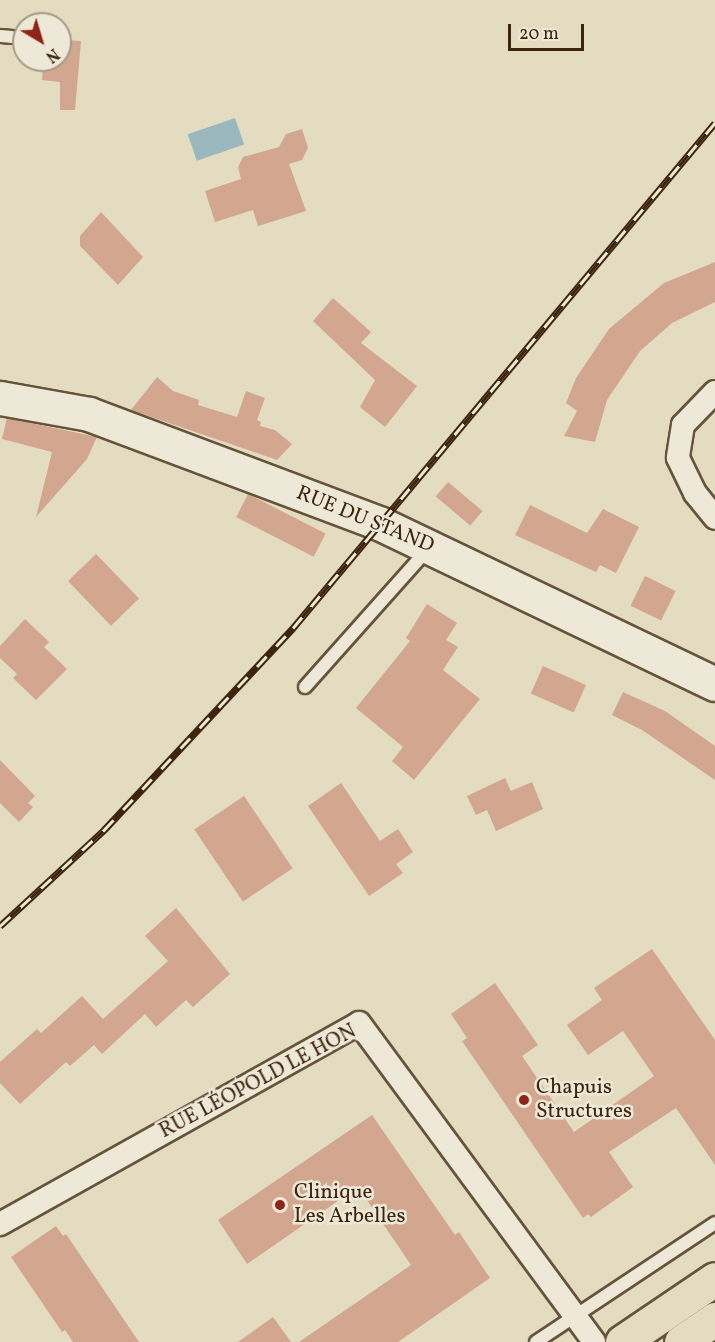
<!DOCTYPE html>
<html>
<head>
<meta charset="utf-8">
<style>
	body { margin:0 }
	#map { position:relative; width:715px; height:1342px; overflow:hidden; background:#e3dcc1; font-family:Vollkorn,serif }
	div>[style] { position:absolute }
	.water>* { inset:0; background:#9cb8bf; transform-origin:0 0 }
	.building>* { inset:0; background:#d3a68f; transform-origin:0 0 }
	.roads { filter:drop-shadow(2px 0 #66533a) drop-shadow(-2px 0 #66533a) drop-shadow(0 2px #66533a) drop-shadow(0 -2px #66533a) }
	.lane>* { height:12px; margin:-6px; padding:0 6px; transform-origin:6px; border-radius:6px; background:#ede8d7 }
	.street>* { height:22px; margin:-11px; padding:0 11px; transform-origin:11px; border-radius:11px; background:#ede8d7 }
	.secondary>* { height:33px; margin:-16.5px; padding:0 16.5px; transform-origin:16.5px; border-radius:16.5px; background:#ede8d7 }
	.primary>* { height:33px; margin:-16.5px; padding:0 16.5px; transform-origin:16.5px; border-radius:16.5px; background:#e3dcc1 }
	.rail>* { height:7px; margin-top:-3.5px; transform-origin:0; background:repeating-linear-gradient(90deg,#ede8d7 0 14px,#3d250d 0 28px); box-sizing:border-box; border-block:2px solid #3d250d }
	.dots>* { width:16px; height:16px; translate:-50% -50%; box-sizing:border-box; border:3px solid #ede8d7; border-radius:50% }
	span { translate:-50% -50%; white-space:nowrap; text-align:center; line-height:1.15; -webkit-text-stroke:5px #ede8d7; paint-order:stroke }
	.street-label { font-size:21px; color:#3d250d }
	.poi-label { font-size:21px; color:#3d250d }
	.left { translate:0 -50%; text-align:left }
	.north { position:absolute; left:12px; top:12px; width:60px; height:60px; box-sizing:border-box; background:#ede8d7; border:2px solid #a79a86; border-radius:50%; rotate:142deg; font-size:16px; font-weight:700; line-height:24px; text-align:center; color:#3d250d }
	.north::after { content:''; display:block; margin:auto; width:21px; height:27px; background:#8f2418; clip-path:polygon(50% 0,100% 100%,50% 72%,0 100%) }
	.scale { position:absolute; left:508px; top:24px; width:76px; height:27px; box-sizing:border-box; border:3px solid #3d250d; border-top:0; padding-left:8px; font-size:18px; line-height:21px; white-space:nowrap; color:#3d250d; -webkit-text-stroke:4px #ede8d7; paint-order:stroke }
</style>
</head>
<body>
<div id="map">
	<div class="water">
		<i style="left:235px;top:118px;width:28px;height:50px;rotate:71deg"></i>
	</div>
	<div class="building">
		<i style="clip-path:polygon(60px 40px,81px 41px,75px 110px,60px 110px,60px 82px,42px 80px,43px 60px,60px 60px)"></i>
		<i style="clip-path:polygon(302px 129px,308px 148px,302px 160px,289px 164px,306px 211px,258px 226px,253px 210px,215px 222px,205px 191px,241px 179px,238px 167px,243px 157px,279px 147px,286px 134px)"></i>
		<i style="clip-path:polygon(101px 212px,143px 257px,118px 285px,80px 246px,80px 236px)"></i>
		<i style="clip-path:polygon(715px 262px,715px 302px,672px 323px,640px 351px,607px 400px,595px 442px,564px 436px,577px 411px,566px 403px,576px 378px,609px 329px,664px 283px)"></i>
		<i style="clip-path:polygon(333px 298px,371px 332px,361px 343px,417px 386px,385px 427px,360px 407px,375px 380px,313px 321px)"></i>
		<i style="clip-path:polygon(157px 377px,173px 391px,199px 400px,198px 405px,237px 417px,246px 391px,265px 398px,257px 420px,261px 422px,260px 426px,275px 430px,292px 444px,277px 460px,131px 410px)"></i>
		<i style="clip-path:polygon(7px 418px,97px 437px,87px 459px,36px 517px,52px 452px,2px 439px)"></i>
		<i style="left:448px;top:482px;width:45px;height:19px;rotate:40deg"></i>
		<i style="left:248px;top:494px;width:87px;height:26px;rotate:27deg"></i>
		<i style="clip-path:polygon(530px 505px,587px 533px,603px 509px,639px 527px,616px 573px,600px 565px,596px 572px,515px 535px)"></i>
		<i style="left:96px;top:554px;width:62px;height:39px;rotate:46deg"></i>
		<i style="left:645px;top:576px;width:34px;height:33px;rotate:26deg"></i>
		<i style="clip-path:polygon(427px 604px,457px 623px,446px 640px,458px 647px,443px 670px,480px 699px,414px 780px,392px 761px,403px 747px,356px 708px,410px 641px,406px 638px)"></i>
		<i style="clip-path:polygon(25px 619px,49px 642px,44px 647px,67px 669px,36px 700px,13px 678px,17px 674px,0 658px,0 646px)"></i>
		<i style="left:543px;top:666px;width:47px;height:30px;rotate:24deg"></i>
		<i style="clip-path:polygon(623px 692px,665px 711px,715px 746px,715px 780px,642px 730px,612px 715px)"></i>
		<i style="clip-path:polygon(0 760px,35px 796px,28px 803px,33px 807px,19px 822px,0 803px)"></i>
		<i style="clip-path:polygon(505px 778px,511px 791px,532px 782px,543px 809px,496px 831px,487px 810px,476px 815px,467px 796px)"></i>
		<i style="clip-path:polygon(341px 783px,380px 841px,398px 829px,413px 852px,396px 864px,403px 873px,369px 896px,308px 806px)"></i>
		<i style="left:244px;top:796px;width:87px;height:60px;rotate:56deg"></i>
		<i style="clip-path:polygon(176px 908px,230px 974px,193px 1007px,186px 1000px,156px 1027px,145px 1014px,102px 1054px,94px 1045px,70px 1066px,66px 1062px,20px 1104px,0 1083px,0 1062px,37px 1029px,41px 1033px,82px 996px,103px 1019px,168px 961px,145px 936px)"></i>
		<i style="clip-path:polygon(652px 949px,715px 1040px,715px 1165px,676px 1108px,609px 1152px,633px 1187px,591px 1217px,588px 1214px,583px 1218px,462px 1041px,467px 1038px,451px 1014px,495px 983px,538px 1045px,522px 1056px,574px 1132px,654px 1076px,623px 1031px,588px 1055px,567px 1025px,602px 1000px,594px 988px)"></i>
		<i style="clip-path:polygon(372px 1115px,455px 1235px,459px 1232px,490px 1278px,398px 1342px,299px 1342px,411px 1265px,358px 1187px,247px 1264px,218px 1220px)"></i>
		<i style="clip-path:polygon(56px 1226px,63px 1236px,66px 1234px,139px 1342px,73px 1342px,65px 1330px,62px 1332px,11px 1257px)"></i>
		<i style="clip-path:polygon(273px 1317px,291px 1342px,238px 1342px)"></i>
	</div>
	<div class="roads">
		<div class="lane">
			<i style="left:0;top:36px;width:12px;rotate:5deg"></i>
			<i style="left:305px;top:687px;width:185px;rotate:-48.3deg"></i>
			<i style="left:536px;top:1342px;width:215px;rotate:-33.6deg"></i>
		</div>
		<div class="street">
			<i style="left:715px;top:392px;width:46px;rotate:134.1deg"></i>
			<i style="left:683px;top:425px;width:33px;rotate:99deg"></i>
			<i style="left:678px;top:458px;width:39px;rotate:64deg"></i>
			<i style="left:695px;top:493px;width:32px;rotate:51deg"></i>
			<i style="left:0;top:1224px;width:411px;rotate:-29.2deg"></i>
			<i style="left:359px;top:1023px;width:396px;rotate:53.6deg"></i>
		</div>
		<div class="secondary">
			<i style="left:0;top:398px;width:90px;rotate:10.2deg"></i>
			<i style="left:89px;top:414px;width:312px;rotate:20.6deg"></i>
			<i style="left:381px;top:524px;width:370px;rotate:25.6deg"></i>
		</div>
		<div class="primary">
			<i style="left:622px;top:1342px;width:112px;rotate:-34.1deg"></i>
			<i style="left:681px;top:1342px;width:41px;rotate:-34.1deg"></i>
		</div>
	</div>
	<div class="rail">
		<i style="left:0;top:926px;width:142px;rotate:-42.7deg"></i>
		<i style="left:104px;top:830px;width:277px;rotate:-46.9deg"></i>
		<i style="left:293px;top:628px;width:658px;rotate:-50.12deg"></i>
	</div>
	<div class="dots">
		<i style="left:524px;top:1100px;background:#8f2418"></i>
		<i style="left:280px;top:1205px;background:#8f2418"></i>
	</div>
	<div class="street-label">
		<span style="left:365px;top:520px;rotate:22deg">RUE DU STAND</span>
		<span style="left:258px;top:1082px;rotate:-28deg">RUE LÉOPOLD LE HON</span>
	</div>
	<div class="poi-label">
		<span class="left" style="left:536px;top:1100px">Chapuis<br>Structures</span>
		<span class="left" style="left:294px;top:1205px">Clinique<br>Les Arbelles</span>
	</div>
	<div class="north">N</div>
	<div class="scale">20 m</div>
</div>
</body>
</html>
